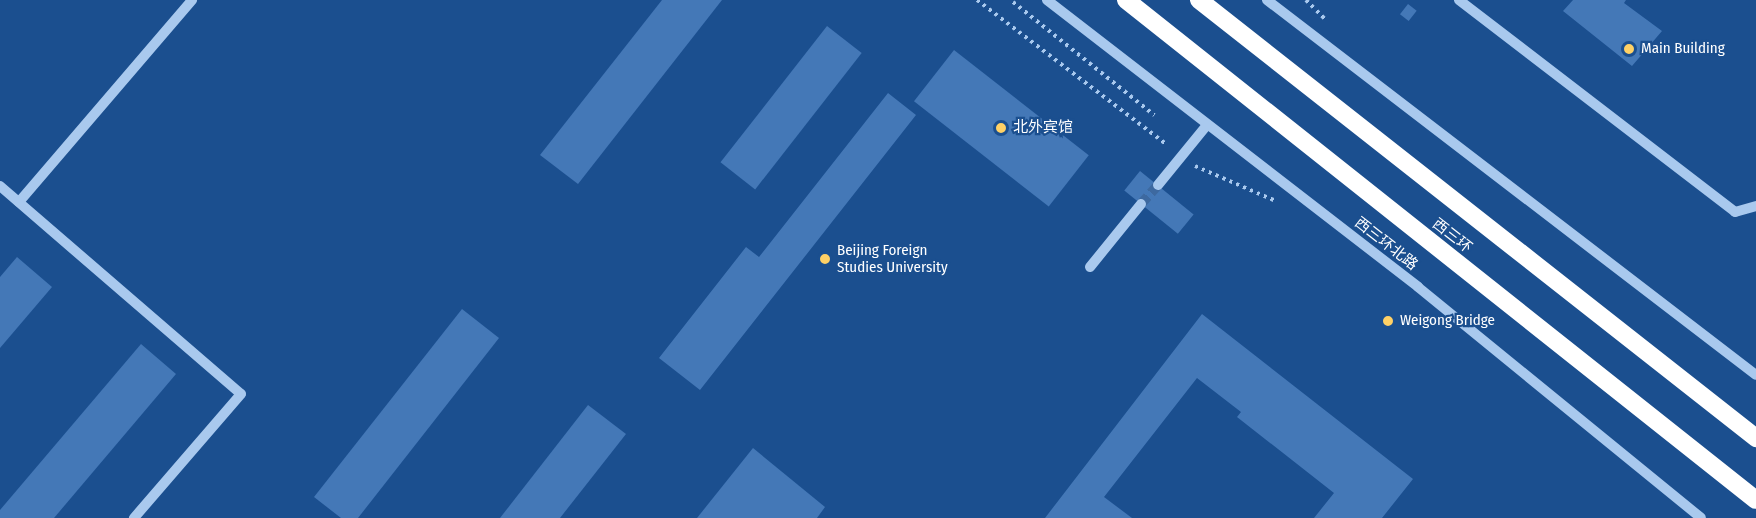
<!DOCTYPE html>
<html>
<head>
<meta charset="utf-8">
<style>
	body { margin:0 }
	#map { position:relative; width:1756px; height:518px; overflow:hidden; background:#1b4f8f; font-family:"Fira Sans Condensed","Noto Sans SC",sans-serif }
	div>[style] { position:absolute }
	.building>* { inset:0; background:#4478b7; transform-origin:0 0 }
	.minor-tunnel>* { height:10px; margin-top:-5px; transform-origin:0; background:repeating-linear-gradient(90deg,#3d69a0 0 10px,transparent 0 15px) }
	.path>* { height:4px; margin-top:-2px; transform-origin:0; background:repeating-linear-gradient(90deg,#a9c9ee 0 3px,transparent 0 7.5px) }
	.minor>* { height:10px; margin:-5px; padding:0 5px; transform-origin:5px; border-radius:5px; background:#a9c9ee }
	.highway>* { height:18px; margin:-9px; padding:0 9px; transform-origin:9px; border-radius:9px; background:#fff }
	.dots>* { width:16px; height:16px; translate:-50% -50%; box-sizing:border-box; border:3px solid #1b4f8f; border-radius:50% }
	span { translate:-50% -50%; white-space:nowrap; text-align:center; line-height:1.15; -webkit-text-stroke:4.5px #1b4f8f; paint-order:stroke }
	.poi-label { font-size:15px; color:#fff }
	.left { translate:0 -50%; text-align:left }
	.street-label { font-size:15px; color:#fff }
</style>
</head>
<body>
<div id="map">
	<div class="building">
		<i style="clip-path:polygon(662px 0,722px 0,578px 184px,540px 155px)"></i>
		<i style="clip-path:polygon(1573px 0,1626px 0,1624px 3px,1662px 31px,1632px 66px,1563px 11px)"></i>
		<i style="left:1408px;top:4px;width:11px;height:13px;rotate:38deg"></i>
		<i style="left:827px;top:26px;width:44px;height:173px;rotate:38deg"></i>
		<i style="left:954px;top:50px;width:171px;height:65px;rotate:38deg"></i>
		<i style="clip-path:polygon(888px 93px,916px 115px,700px 390px,659px 358px,746px 247px,759px 257px)"></i>
		<i style="left:1140px;top:171px;width:69px;height:25px;rotate:39deg"></i>
		<i style="clip-path:polygon(17px 257px,52px 287px,0 348px,0 277px)"></i>
		<i style="clip-path:polygon(462px 309px,499px 338px,358px 518px,341px 518px,314px 497px)"></i>
		<i style="clip-path:polygon(1202px 314px,1413px 479px,1382px 518px,1314px 518px,1334px 493px,1237px 417px,1241px 412px,1197px 378px,1104px 497px,1132px 518px,1045px 518px)"></i>
		<i style="clip-path:polygon(141px 344px,176px 374px,54px 518px,0 518px,0 510px)"></i>
		<i style="clip-path:polygon(588px 405px,626px 434px,560px 518px,500px 518px)"></i>
		<i style="clip-path:polygon(753px 448px,825px 507px,817px 518px,697px 518px)"></i>
	</div>
	<div class="minor-tunnel">
		<i style="left:1141px;top:204px;width:25px;rotate:-48deg"></i>
	</div>
	<div class="path">
		<i style="left:977px;top:0;width:239px;rotate:37.3deg"></i>
		<i style="left:1306px;top:0;width:28px;rotate:45deg"></i>
		<i style="left:1013px;top:2px;width:181px;rotate:38.7deg"></i>
		<i style="left:1195px;top:166px;width:88px;rotate:23.4deg"></i>
	</div>
	<div class="minor">
		<i style="left:1047px;top:0;width:469px;rotate:37.7deg"></i>
		<i style="left:1418px;top:287px;width:365px;rotate:39.2deg"></i>
		<i style="left:1267px;top:0;width:616px;rotate:37.48deg"></i>
		<i style="left:1459px;top:0;width:348px;rotate:37.5deg"></i>
		<i style="left:1735px;top:212px;width:22px;rotate:-16deg"></i>
		<i style="left:1158px;top:185px;width:77px;rotate:-50.8deg"></i>
		<i style="left:0;top:186px;width:318px;rotate:40.8deg"></i>
		<i style="left:241px;top:394px;width:164px;rotate:130.8deg"></i>
		<i style="left:19px;top:202px;width:266px;rotate:-49.4deg"></i>
		<i style="left:1090px;top:267px;width:81px;rotate:-51deg"></i>
	</div>
	<div class="highway">
		<i style="left:1126px;top:0;width:804px;rotate:38.44deg"></i>
		<i style="left:1199px;top:0;width:709px;rotate:38.18deg"></i>
	</div>
	<div class="dots">
		<i style="left:1629px;top:49px;background:#ffd166"></i>
		<i style="left:1001px;top:128px;background:#ffd166"></i>
		<i style="left:825px;top:259px;background:#ffd166"></i>
		<i style="left:1388px;top:321px;background:#ffd166"></i>
	</div>
	<div class="poi-label">
		<span class="left" style="left:1641px;top:49px">Main Building</span>
		<span class="left" style="left:1013px;top:128px">北外宾馆</span>
		<span class="left" style="left:837px;top:259px">Beijing Foreign<br>Studies University</span>
		<span class="left" style="left:1400px;top:321px">Weigong Bridge</span>
	</div>
	<div class="street-label">
		<span style="left:1452px;top:236px;rotate:38deg">西三环</span>
		<span style="left:1386px;top:244px;rotate:38deg">西三环北路</span>
	</div>
</div>
</body>
</html>
